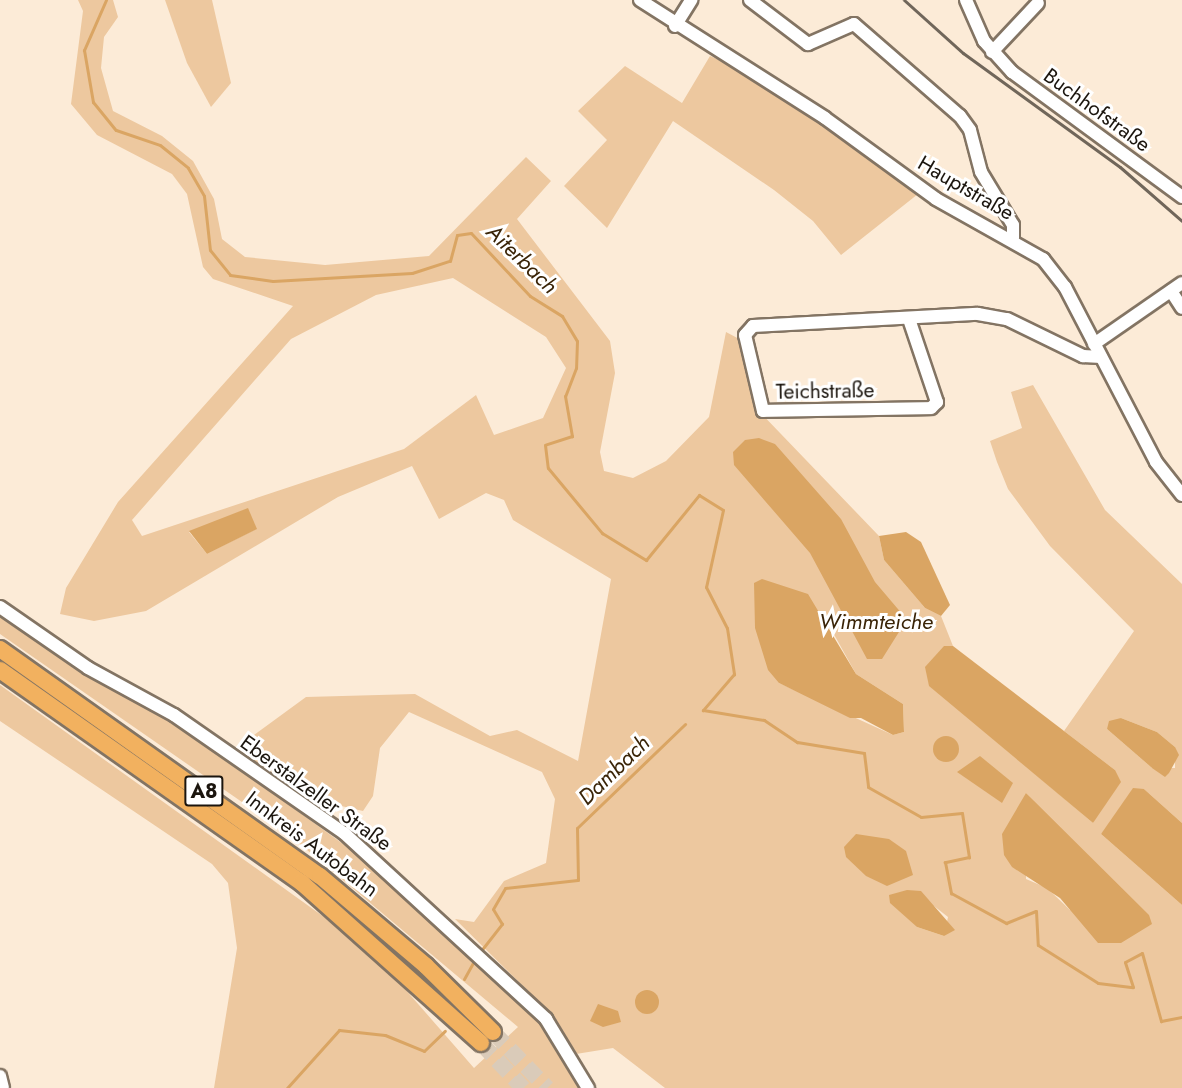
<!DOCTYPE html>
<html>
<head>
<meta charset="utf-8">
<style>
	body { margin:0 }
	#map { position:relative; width:1182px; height:1088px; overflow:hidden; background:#fcebd7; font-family:Jost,sans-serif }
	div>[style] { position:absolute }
	.green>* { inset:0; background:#edc89f }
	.water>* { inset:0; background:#daa563 }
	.round { border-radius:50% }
	.stream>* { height:3px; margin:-1.5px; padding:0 1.5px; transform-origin:1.5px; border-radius:1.5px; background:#daa563 }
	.highway-tunnel>* { height:16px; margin-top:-8px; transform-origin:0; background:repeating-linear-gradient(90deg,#dacbb9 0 16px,transparent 0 24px) }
	.roads { filter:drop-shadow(2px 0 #837463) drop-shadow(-2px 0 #837463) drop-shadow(0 2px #837463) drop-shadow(0 -2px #837463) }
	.minor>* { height:12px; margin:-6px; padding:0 6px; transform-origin:6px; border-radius:6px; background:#fff }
	.highway>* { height:16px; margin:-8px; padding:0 8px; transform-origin:8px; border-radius:8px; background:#f2b15f }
	.rail>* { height:3px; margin:-1.5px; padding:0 1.5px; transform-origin:1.5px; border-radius:1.5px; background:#70665a }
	span { translate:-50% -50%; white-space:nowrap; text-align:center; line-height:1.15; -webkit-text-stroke:6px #fff; paint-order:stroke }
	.shield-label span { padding:2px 4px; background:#fff; border:2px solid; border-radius:4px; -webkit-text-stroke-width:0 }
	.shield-label { font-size:20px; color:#1b150e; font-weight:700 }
	.street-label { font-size:21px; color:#1b150e }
	.water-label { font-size:22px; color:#3a2407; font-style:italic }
</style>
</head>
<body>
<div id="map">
	<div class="green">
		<i style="clip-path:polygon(evenodd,78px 0,113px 0,118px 17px,104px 37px,101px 68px,113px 111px,162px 136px,193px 161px,214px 199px,222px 239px,245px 257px,325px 265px,429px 256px,526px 157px,551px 181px,517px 219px,610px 341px,615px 373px,600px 452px,604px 471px,633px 478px,666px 461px,709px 417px,726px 332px,743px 341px,757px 409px,879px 536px,884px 560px,925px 608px,941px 616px,953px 646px,944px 646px,1019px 760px,1093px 823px,1115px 770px,1064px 731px,1134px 631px,1050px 546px,1008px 489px,997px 462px,990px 441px,1022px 428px,1011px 392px,1033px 385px,1105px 510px,1182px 584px,1182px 823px,1144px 789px,1101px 834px,1182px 905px,1182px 1088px,665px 1088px,613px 1048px,576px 1054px,539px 1002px,455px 919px,474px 922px,504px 881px,546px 863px,555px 799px,542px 772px,409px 712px,380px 748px,373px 796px,363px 811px,298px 796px,235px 749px,306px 697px,415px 694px,490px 736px,517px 730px,578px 761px,611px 579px,513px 520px,504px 500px,486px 493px,439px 519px,412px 466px,338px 497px,146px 611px,94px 621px,60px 614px,66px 588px,118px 502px,293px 306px,213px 279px,203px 267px,187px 194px,172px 174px,97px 135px,71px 104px,83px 11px,78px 0,453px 278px,546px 337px,566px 368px,543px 418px,494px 435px,476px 395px,404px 449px,142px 536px,132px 520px,291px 339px,376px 295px,453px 278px,78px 0,247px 509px,256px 529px,207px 554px,189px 532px,247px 509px,78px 0,826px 620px,856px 674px,903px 704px,904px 732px,893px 735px,779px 683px,826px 620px,78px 0,1121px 718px,1157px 732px,1175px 747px,1175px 768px,1152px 768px,1107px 729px,1121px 718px,78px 0,1026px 793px,1079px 850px,1070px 910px,1047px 888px,1026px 879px,1026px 793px,78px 0,934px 906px,948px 917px,944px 936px,917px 927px,914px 919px,934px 906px)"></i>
		<i style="clip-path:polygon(165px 0,212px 0,231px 83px,211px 107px,187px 63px)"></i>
		<i style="clip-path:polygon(710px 56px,747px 72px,918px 194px,841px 255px,813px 221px,774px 190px,673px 121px,607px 228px,564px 186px,607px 140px,578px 111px,625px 66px,682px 103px)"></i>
		<i style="clip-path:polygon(0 613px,53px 652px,173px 721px,390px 878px,546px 1026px,582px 1088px,214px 1088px,237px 948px,228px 883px,212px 864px,0 721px,0 685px,331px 922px,391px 973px,474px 1068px,518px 1027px,288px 834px,0 634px)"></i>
	</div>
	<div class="water">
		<i style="clip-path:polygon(759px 438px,775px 444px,841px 519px,875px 582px,903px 615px,904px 624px,882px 659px,867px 659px,810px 553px,734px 465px,733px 452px,745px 440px)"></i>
		<i style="clip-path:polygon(248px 508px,257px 529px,207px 554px,189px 531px)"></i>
		<i style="clip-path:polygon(906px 532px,921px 542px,950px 605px,941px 616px,925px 608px,884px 560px,879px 536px)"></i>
		<i style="clip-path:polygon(762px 579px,808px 594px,856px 674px,903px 704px,904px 732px,893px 735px,861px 718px,850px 718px,779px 683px,768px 670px,755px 628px,754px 583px)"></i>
		<i style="clip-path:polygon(944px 646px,953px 646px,1115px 770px,1121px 782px,1093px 823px,929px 686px,925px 667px)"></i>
		<i style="clip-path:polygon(1121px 718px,1157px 732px,1175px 747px,1179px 755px,1169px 773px,1165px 777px,1152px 768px,1107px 729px,1109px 721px)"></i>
		<i class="round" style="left:933px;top:736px;width:26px;height:26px"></i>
		<i style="clip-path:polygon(980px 756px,1013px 783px,1002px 803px,957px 772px)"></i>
		<i style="clip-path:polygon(1133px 788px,1144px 789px,1182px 823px,1182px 905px,1101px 834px)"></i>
		<i style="clip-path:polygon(1026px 793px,1149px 915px,1152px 924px,1121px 943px,1098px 943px,1060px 898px,1012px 867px,1004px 855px,1002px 834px)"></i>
		<i style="clip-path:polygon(856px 834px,889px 839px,906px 851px,913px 875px,887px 886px,866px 876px,846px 857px,844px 847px)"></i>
		<i style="clip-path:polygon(907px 890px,921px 891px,955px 930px,944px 936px,917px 927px,890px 903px,889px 895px)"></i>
		<i class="round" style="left:635px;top:990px;width:24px;height:24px"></i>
		<i style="clip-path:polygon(598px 1004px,618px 1011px,621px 1022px,603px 1027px,590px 1021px)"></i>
	</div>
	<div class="stream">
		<i style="left:106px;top:0;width:55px;rotate:113.7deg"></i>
		<i style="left:84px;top:50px;width:53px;rotate:80.2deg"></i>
		<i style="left:93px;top:102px;width:36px;rotate:51deg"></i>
		<i style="left:116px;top:130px;width:46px;rotate:18.8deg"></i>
		<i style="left:160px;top:145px;width:36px;rotate:39deg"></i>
		<i style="left:188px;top:168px;width:32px;rotate:60deg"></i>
		<i style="left:204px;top:196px;width:54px;rotate:83.7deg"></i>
		<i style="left:210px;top:250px;width:32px;rotate:51deg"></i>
		<i style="left:230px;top:275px;width:43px;rotate:7.9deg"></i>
		<i style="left:273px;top:281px;width:139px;rotate:-3.3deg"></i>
		<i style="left:412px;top:273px;width:40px;rotate:-18deg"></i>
		<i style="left:450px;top:261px;width:27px;rotate:-75deg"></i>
		<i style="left:457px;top:235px;width:14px;rotate:-8deg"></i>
		<i style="left:471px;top:233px;width:86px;rotate:46.9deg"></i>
		<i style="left:530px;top:296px;width:38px;rotate:32deg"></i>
		<i style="left:562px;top:316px;width:29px;rotate:59deg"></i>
		<i style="left:577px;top:341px;width:27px;rotate:92deg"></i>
		<i style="left:576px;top:368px;width:30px;rotate:111deg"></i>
		<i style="left:565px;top:396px;width:41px;rotate:80.1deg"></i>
		<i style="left:572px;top:436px;width:28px;rotate:162deg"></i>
		<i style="left:545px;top:445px;width:23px;rotate:83deg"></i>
		<i style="left:548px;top:468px;width:85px;rotate:50.3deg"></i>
		<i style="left:602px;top:533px;width:52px;rotate:31.5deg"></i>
		<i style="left:646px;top:560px;width:84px;rotate:-50.8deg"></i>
		<i style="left:699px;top:495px;width:28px;rotate:32deg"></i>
		<i style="left:723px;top:510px;width:79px;rotate:102.4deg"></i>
		<i style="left:706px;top:587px;width:46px;rotate:62.9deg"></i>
		<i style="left:727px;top:628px;width:47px;rotate:81.3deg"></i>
		<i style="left:734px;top:674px;width:48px;rotate:130.7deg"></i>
		<i style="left:703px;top:710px;width:62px;rotate:9.3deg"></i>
		<i style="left:764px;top:720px;width:40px;rotate:34deg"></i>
		<i style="left:797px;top:742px;width:68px;rotate:9.3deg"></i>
		<i style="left:864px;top:753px;width:34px;rotate:83deg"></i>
		<i style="left:868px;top:787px;width:61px;rotate:29.5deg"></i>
		<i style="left:921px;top:817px;width:41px;rotate:-5.6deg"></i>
		<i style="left:962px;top:813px;width:45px;rotate:81deg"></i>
		<i style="left:969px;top:857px;width:25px;rotate:168deg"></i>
		<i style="left:945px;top:862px;width:32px;rotate:79deg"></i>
		<i style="left:951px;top:893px;width:63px;rotate:28.6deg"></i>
		<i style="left:1006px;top:923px;width:32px;rotate:-22deg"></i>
		<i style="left:1036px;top:911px;width:34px;rotate:87deg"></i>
		<i style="left:1038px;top:945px;width:71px;rotate:32.3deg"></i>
		<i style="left:1098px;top:983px;width:35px;rotate:7deg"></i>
		<i style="left:1133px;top:987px;width:26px;rotate:-108deg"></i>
		<i style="left:1125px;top:962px;width:19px;rotate:-28deg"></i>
		<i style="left:1142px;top:953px;width:71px;rotate:74.4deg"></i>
		<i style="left:1161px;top:1021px;width:21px;rotate:-11deg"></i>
		<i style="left:480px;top:952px;width:36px;rotate:-52deg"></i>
		<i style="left:502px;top:924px;width:17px;rotate:-121deg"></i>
		<i style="left:493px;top:909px;width:24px;rotate:-60deg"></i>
		<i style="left:505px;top:888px;width:73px;rotate:-6.3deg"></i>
		<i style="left:578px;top:880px;width:52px;rotate:-91.1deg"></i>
		<i style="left:577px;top:828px;width:150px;rotate:-43.9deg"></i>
		<i style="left:464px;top:979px;width:25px;rotate:-61deg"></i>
		<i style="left:287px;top:1088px;width:78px;rotate:-48.1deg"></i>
		<i style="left:339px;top:1030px;width:46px;rotate:6.2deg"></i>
		<i style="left:385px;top:1035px;width:42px;rotate:22.3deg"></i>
		<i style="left:424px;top:1051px;width:29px;rotate:-44deg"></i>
	</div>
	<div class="highway-tunnel">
		<i style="left:493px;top:1032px;width:78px;rotate:46deg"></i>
		<i style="left:481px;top:1043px;width:62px;rotate:47deg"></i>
	</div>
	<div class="roads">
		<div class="minor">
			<i style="left:640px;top:0;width:219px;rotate:32.5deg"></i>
			<i style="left:825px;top:118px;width:137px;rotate:36.1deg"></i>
			<i style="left:936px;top:199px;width:123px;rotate:29.3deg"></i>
			<i style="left:1043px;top:259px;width:36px;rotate:52deg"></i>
			<i style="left:1065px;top:287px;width:197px;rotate:62.5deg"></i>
			<i style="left:1156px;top:462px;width:42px;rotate:51.8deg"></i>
			<i style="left:750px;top:0;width:73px;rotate:37.2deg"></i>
			<i style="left:808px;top:44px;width:50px;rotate:-23.5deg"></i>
			<i style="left:854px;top:24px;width:140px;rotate:41deg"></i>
			<i style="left:960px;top:116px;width:17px;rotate:54deg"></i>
			<i style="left:970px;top:130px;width:43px;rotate:75.3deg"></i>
			<i style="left:981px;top:172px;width:62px;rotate:58.9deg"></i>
			<i style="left:1013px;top:225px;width:13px;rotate:90deg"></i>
			<i style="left:966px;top:0;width:45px;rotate:66.3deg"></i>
			<i style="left:984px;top:41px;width:42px;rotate:47.9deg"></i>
			<i style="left:1012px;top:72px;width:211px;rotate:36.3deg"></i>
			<i style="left:675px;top:26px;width:31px;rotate:-58deg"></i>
			<i style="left:992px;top:52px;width:67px;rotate:-46.8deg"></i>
			<i style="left:1171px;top:291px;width:20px;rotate:57deg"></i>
			<i style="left:909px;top:319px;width:88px;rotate:71.4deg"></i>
			<i style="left:937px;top:402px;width:8px;rotate:135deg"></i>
			<i style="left:931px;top:408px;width:168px;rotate:179deg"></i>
			<i style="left:763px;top:411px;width:78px;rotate:-103.3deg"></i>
			<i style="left:745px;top:335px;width:12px;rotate:-48deg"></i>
			<i style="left:753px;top:326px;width:225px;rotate:-3.1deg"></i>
			<i style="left:978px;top:314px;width:29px;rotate:10deg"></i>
			<i style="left:1007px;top:319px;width:85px;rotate:26deg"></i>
			<i style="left:1083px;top:356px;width:18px;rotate:3deg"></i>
			<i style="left:1094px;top:344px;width:107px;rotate:-34.7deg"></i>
			<i style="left:0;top:607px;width:107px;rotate:34.7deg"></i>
			<i style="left:88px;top:668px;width:98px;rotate:28.7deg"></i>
			<i style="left:174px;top:715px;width:207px;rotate:34.8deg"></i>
			<i style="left:344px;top:833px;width:275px;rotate:42.6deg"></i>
			<i style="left:546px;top:1019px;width:81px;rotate:58.7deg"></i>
			<i style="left:0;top:1076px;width:12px;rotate:76deg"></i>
		</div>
		<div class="highway">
			<i style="left:0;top:649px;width:392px;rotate:35.4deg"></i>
			<i style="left:320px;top:876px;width:139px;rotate:40.3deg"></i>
			<i style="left:426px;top:966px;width:94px;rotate:44.6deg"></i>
			<i style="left:0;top:670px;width:370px;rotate:35.2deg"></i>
			<i style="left:302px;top:883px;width:240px;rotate:41.8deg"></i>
		</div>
	</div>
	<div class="rail">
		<i style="left:904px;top:0;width:79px;rotate:41.9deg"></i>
		<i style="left:963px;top:53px;width:194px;rotate:36deg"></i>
		<i style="left:1120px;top:167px;width:82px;rotate:41.1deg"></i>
	</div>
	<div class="shield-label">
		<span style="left:204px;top:791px">A8</span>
	</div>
	<div class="street-label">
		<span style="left:1097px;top:110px;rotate:36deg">Buchhofstraße</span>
		<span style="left:966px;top:188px;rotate:30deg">Hauptstraße</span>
		<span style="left:825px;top:391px;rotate:-1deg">Teichstraße</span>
		<span style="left:316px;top:793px;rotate:36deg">Eberstalzeller Straße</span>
		<span style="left:312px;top:844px;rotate:37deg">Innkreis Autobahn</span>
	</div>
	<div class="water-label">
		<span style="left:522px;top:259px;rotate:44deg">Aiterbach</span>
		<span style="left:876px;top:622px">Wimmteiche</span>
		<span style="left:614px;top:770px;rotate:-44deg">Dambach</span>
	</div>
</div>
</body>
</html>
